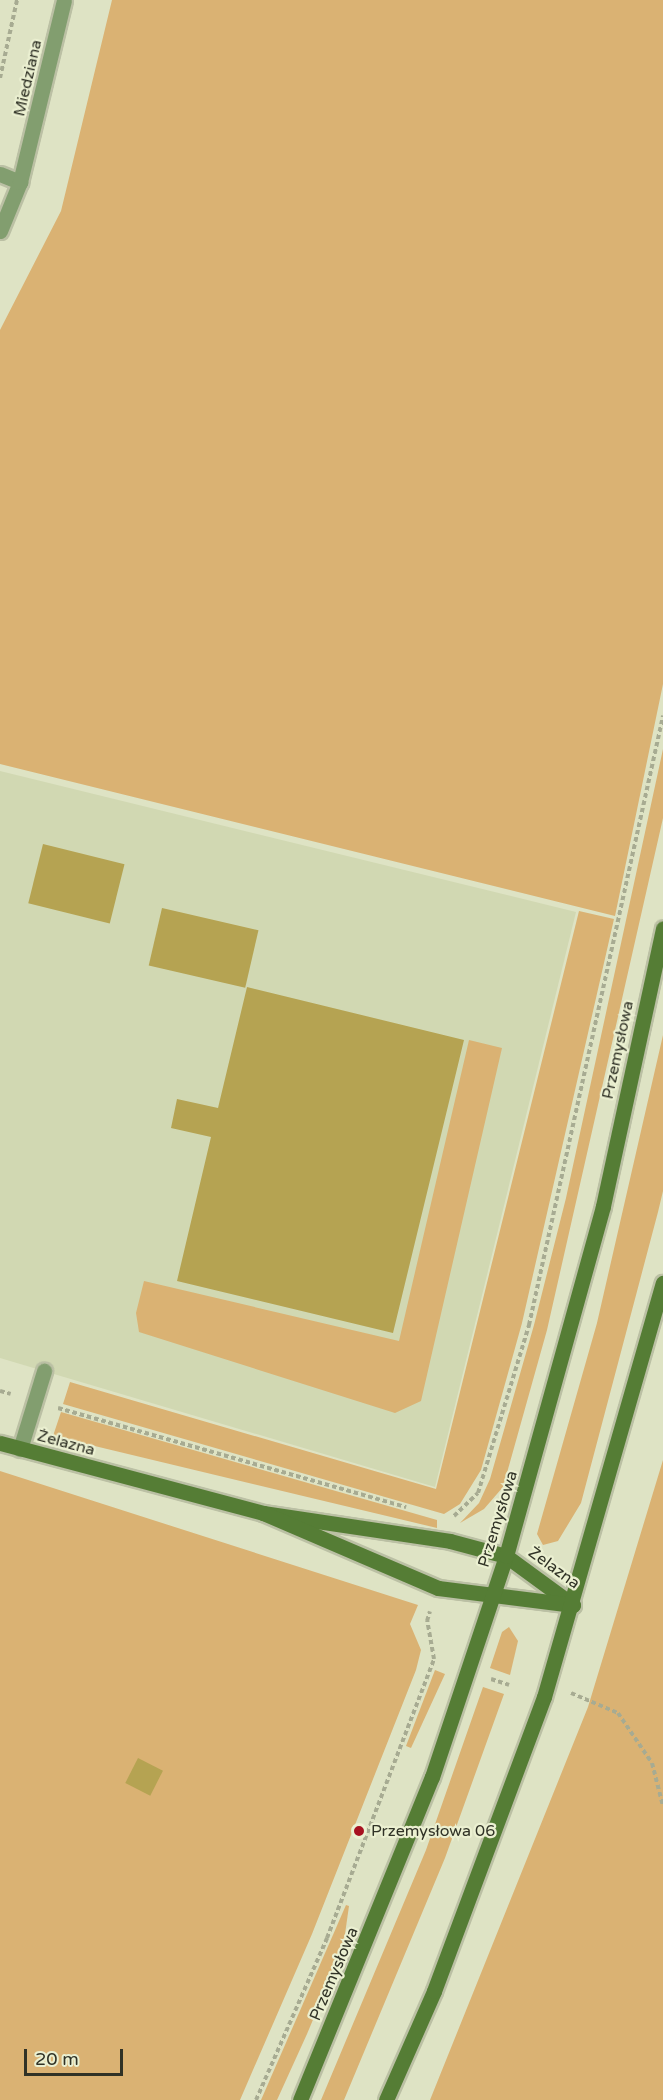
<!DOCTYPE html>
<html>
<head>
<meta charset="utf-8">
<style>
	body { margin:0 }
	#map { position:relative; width:663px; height:2100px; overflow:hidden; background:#dee3c4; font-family:"Varela Round",sans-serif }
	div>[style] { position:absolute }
	.built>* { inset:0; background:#d1d8b2 }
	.green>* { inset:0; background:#dab273 }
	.building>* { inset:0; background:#b5a352; transform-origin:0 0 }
	.path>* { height:4px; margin-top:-2px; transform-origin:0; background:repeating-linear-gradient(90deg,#a7ab92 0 4.5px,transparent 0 7.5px) }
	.roads { filter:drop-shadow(2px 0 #bbc0a4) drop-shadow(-2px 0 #bbc0a4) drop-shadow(0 2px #bbc0a4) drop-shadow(0 -2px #bbc0a4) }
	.lane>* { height:15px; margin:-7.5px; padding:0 7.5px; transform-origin:7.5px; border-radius:7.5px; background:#829e6f }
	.street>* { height:15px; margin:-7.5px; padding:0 7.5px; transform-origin:7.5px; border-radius:7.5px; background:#829e6f }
	.secondary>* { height:15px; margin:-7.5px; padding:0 7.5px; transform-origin:7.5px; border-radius:7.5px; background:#557d35 }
	.dots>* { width:16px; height:16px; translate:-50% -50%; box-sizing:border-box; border:3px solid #ebf0d1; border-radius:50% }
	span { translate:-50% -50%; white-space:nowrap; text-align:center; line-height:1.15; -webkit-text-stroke:4.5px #ebf0d1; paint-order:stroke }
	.street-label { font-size:16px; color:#303226 }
	.poi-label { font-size:16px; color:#303226 }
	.left { translate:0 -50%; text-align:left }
	.scale { position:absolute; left:24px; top:2049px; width:99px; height:27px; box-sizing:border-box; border:3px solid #303226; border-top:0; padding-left:8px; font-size:18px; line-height:21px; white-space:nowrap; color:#303226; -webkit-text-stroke:4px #ebf0d1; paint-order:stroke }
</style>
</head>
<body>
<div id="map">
	<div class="built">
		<i style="clip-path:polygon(0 771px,576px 912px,435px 1487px,0 1358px)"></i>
	</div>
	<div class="green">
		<i style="clip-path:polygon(112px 0,663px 0,663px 684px,615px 916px,0 764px,0 330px,61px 211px)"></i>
		<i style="clip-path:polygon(663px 749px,663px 818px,547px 1330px,503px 1487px,484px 1509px,460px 1523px,479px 1503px,490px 1479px,534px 1325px,566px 1198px)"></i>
		<i style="clip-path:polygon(579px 911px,614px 919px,522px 1323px,481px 1470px,460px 1504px,444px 1514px,63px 1404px,70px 1382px,436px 1489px)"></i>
		<i style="clip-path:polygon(663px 1035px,663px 1191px,658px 1212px,581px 1503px,558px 1541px,543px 1545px,537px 1534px,597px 1323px)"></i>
		<i style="clip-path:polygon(469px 1040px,502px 1048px,421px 1401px,395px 1413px,139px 1332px,136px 1313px,144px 1281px,399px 1341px)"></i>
		<i style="clip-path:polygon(61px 1412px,437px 1520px,437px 1528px,53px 1436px)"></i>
		<i style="clip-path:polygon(663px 1460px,663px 2100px,430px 2100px,588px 1707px)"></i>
		<i style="clip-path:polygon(0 1471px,418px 1605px,410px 1624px,421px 1650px,416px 1670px,312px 1934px,240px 2100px,0 2100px)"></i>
		<i style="clip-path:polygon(509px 1627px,518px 1641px,510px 1675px,490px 1668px,502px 1632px)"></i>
		<i style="clip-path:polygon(435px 1670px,445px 1674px,411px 1748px,406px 1746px)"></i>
		<i style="clip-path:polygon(483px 1687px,504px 1694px,445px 1858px,344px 2100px,321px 2100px,426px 1850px)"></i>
		<i style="clip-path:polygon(346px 1905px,349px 1906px,343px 1948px,307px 2034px,277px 2100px,261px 2100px)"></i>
	</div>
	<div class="building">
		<i style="left:43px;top:844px;width:84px;height:61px;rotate:14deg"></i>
		<i style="left:162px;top:908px;width:99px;height:59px;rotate:13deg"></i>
		<i style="clip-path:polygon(247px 987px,464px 1040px,393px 1333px,177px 1281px,211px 1137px,171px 1128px,177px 1099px,218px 1108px)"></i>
		<i style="left:138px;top:1758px;width:28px;height:28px;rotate:27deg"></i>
	</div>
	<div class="path">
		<i style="left:0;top:78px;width:80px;rotate:-77.7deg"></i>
		<i style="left:0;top:1391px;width:11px;rotate:15deg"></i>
		<i style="left:58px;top:1408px;width:362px;rotate:15.9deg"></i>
		<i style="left:454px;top:1516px;width:33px;rotate:-44deg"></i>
		<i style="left:478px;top:1493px;width:176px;rotate:-73.1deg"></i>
		<i style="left:529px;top:1325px;width:624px;rotate:-77.59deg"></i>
		<i style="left:491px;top:1679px;width:19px;rotate:18deg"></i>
		<i style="left:571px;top:1693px;width:51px;rotate:23.1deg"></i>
		<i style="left:618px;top:1713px;width:60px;rotate:55.8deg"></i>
		<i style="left:652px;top:1763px;width:44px;rotate:75.7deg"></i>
		<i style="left:256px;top:2100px;width:177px;rotate:-66.3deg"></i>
		<i style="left:327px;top:1938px;width:299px;rotate:-69deg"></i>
		<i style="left:434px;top:1659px;width:39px;rotate:-100deg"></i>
		<i style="left:427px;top:1621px;width:10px;rotate:-73deg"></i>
	</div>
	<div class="roads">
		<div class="lane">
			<i style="left:0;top:174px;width:22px;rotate:22deg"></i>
			<i style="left:20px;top:1449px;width:82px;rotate:-72.9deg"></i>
		</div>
		<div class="street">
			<i style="left:0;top:231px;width:53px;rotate:-67.8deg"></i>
			<i style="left:20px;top:182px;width:187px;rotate:-76.4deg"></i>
		</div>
		<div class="secondary">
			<i style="left:0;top:1443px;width:272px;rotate:14.9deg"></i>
			<i style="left:263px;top:1513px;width:189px;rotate:8.5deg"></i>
			<i style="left:450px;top:1541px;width:58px;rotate:15deg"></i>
			<i style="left:506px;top:1556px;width:83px;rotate:36.2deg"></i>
			<i style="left:573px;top:1605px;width:136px;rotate:-172.8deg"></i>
			<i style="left:438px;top:1588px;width:190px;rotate:-156.8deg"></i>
			<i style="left:300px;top:2100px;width:349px;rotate:-67.8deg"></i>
			<i style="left:432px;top:1777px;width:233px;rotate:-71.5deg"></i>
			<i style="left:506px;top:1556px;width:363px;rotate:-74.5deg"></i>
			<i style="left:603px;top:1206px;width:284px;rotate:-77.8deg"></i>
			<i style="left:386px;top:2100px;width:119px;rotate:-66.2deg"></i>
			<i style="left:434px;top:1991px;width:314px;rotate:-69.5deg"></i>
			<i style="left:544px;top:1697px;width:431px;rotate:-74deg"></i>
		</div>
	</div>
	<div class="dots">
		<i style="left:359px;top:1831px;background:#a71120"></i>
	</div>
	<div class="street-label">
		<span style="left:28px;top:78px;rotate:-77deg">Miedziana</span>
		<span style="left:618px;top:1050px;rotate:-78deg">Przemysłowa</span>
		<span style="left:66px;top:1443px;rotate:15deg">Żelazna</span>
		<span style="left:498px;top:1519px;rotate:-73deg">Przemysłowa</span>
		<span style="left:554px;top:1568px;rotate:36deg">Żelazna</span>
		<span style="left:334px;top:1974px;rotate:-67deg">Przemysłowa</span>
	</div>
	<div class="poi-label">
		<span class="left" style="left:371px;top:1831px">Przemysłowa 06</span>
	</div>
	<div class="scale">20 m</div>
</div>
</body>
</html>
